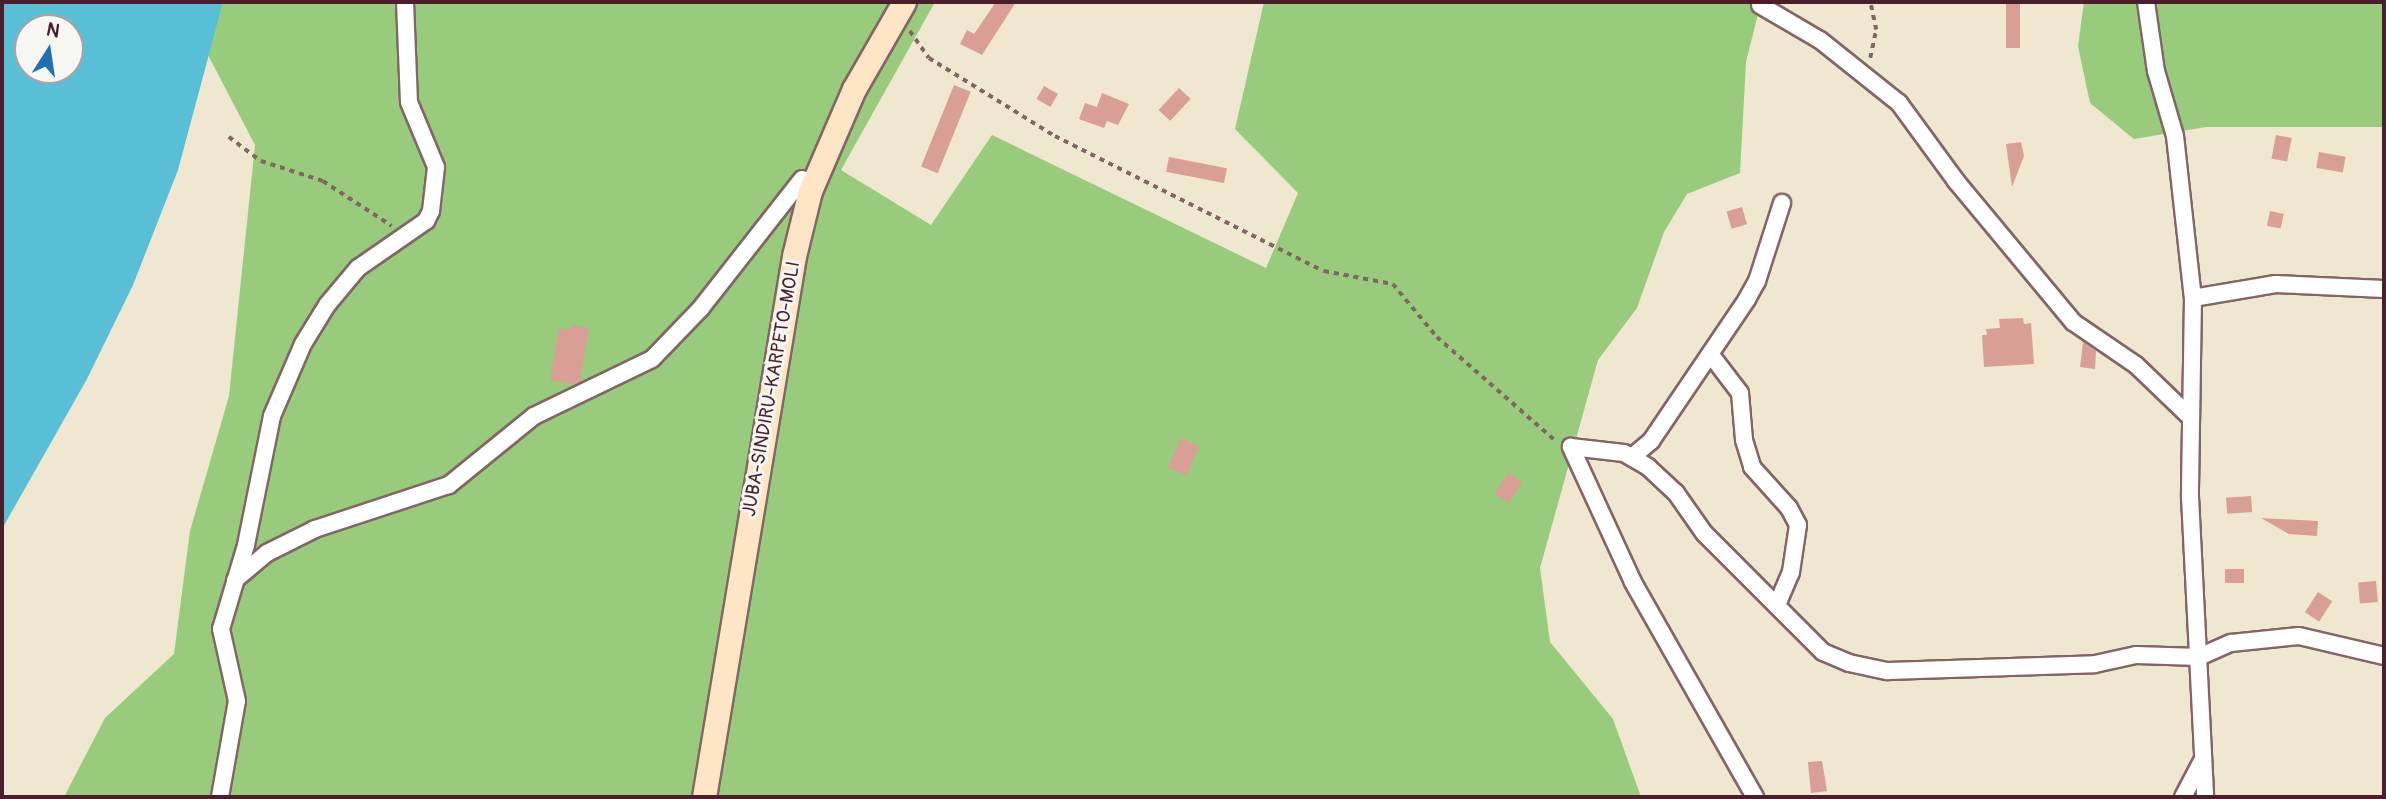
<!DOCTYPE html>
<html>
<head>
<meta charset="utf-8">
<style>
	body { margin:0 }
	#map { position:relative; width:2386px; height:799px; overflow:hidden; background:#efe7d0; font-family:Pangolin,sans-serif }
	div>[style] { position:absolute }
	.green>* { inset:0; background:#98cb7b }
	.water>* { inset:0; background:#59bfd7 }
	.building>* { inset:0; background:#d99e96; transform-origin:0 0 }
	.path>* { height:3.5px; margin-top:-1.75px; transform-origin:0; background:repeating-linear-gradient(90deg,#846565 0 5px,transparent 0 10px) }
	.roads { filter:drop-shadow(2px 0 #846565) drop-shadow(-2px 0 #846565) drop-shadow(0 2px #846565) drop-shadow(0 -2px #846565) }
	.minor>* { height:16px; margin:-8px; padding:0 8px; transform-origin:8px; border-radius:8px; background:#fff }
	.secondary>* { height:23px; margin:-11.5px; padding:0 11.5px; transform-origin:11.5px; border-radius:11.5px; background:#fde5c5 }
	span { translate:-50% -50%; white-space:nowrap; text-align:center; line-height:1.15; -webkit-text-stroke:6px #f6f6f2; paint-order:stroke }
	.street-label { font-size:19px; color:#4a1f2b }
	.frame { position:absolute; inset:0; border:4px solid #4a1f2b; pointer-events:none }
	.north { position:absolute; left:14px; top:14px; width:70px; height:70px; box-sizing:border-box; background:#f6f6f2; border:2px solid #b1a0a2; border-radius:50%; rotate:12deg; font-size:19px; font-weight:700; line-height:28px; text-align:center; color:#4a1f2b }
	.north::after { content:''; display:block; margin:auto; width:24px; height:32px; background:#1f6fb2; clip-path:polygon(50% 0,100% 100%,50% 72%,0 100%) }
</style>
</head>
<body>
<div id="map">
	<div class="green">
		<i style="clip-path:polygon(223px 2px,935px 2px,841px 170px,931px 225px,992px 135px,1266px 268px,1298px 193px,1235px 129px,1264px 2px,1761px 2px,1746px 62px,1740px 173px,1687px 194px,1664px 232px,1637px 308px,1598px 360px,1540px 568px,1550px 642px,1613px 719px,1641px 797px,64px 797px,105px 718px,174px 654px,190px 531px,229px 396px,255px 145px,208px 55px)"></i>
		<i style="clip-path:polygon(2084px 2px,2384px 2px,2384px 127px,2206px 127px,2134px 139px,2090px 103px,2078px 46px)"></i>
	</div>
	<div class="water">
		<i style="clip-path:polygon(evenodd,2px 2px,223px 2px,178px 170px,133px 285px,87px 379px,2px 529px,2px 2px,28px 28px,70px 28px,70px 70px,28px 70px,28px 28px)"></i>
	</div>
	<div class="building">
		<i style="clip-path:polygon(996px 2px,1016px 2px,982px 55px,960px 44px,967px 30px,974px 34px)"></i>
		<i style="left:2006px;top:2px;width:14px;height:46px"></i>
		<i style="left:954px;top:85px;width:18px;height:88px;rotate:22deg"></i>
		<i style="left:1044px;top:86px;width:16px;height:15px;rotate:30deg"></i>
		<i style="left:1179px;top:88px;width:16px;height:30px;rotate:43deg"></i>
		<i style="clip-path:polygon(1102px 93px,1129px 104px,1118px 125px,1107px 121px,1104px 128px,1079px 119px,1085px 103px,1097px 107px)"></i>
		<i style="left:2276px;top:135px;width:16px;height:24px;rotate:11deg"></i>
		<i style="clip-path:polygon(2021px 142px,2024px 156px,2012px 187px,2006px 144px)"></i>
		<i style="left:2319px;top:152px;width:27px;height:16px;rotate:10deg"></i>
		<i style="left:1169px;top:157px;width:59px;height:15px;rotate:11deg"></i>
		<i style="left:1742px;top:207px;width:18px;height:16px;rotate:74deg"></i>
		<i style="left:2270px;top:211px;width:14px;height:15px;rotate:12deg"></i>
		<i style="clip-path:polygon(2023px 318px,2024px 324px,2031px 323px,2034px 364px,1984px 367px,1982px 335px,1987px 335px,1986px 329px,2000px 328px,1999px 319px)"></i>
		<i style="clip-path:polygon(571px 325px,589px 328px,580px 382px,575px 384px,550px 380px,559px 328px,570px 330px)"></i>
		<i style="clip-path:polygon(2083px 342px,2096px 351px,2095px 369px,2080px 367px)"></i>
		<i style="left:1181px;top:438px;width:20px;height:32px;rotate:24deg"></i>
		<i style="left:1508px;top:473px;width:17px;height:25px;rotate:33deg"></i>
		<i style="left:2251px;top:496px;width:16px;height:25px;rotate:86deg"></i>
		<i style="clip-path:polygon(2261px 518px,2318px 521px,2317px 536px,2289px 534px)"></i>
		<i style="left:2225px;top:569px;width:19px;height:14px"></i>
		<i style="left:2376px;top:581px;width:21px;height:18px;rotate:85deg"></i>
		<i style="left:2318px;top:592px;width:17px;height:24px;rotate:33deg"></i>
		<i style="clip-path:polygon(1822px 761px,1827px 791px,1811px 793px,1808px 762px)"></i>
	</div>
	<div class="path">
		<i style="left:910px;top:31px;width:33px;rotate:55deg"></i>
		<i style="left:929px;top:58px;width:148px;rotate:31.8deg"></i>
		<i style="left:1055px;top:136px;width:301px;rotate:26.7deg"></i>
		<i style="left:1324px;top:271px;width:70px;rotate:10.7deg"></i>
		<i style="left:1393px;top:284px;width:69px;rotate:50.3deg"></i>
		<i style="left:1437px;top:337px;width:158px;rotate:41.2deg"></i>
		<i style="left:1870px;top:58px;width:29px;rotate:-78deg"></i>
		<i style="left:1876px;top:30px;width:29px;rotate:-102deg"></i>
		<i style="left:229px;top:137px;width:40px;rotate:37deg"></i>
		<i style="left:261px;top:161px;width:65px;rotate:17.9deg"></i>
		<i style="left:323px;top:181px;width:82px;rotate:33.1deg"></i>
	</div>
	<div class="roads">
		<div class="minor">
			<i style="left:2146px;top:2px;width:70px;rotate:81.8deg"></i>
			<i style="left:2156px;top:71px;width:68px;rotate:73.7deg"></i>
			<i style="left:2175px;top:136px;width:163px;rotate:83.7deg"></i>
			<i style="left:2193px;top:298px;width:199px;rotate:90.9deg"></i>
			<i style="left:2190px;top:497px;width:300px;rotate:87.1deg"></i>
			<i style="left:1760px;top:5px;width:69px;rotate:30.3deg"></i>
			<i style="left:1820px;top:40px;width:101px;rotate:38.6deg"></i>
			<i style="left:1899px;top:103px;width:97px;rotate:53.8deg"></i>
			<i style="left:1956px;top:181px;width:183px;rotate:50.3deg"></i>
			<i style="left:2073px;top:322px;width:76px;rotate:34.3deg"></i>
			<i style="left:2136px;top:365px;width:74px;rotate:43.9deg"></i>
			<i style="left:2193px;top:298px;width:84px;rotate:-9.6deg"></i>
			<i style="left:2276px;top:284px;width:108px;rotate:2.7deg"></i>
			<i style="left:1711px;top:355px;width:48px;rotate:52.7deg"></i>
			<i style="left:1740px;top:393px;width:47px;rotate:85.1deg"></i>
			<i style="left:1744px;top:440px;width:28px;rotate:73deg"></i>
			<i style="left:1752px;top:467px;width:55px;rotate:47.9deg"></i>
			<i style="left:1789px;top:508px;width:19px;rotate:62deg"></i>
			<i style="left:1798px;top:525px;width:48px;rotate:98.5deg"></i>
			<i style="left:1791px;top:572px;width:36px;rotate:113deg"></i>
			<i style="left:1632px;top:457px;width:25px;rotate:-40deg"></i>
			<i style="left:1651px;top:441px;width:171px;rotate:-55.9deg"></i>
			<i style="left:1747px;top:299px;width:21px;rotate:-61deg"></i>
			<i style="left:1757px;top:281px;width:82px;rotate:-72.2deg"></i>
			<i style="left:235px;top:580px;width:42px;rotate:-40.2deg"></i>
			<i style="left:267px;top:553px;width:54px;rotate:-26.6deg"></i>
			<i style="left:315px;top:529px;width:141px;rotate:-18.2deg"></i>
			<i style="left:449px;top:485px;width:109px;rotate:-39.1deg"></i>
			<i style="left:534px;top:416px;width:131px;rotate:-25.8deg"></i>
			<i style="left:652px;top:359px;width:71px;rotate:-46.1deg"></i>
			<i style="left:701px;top:308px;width:164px;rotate:-51.9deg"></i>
			<i style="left:220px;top:797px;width:97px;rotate:-80deg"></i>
			<i style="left:237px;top:701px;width:74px;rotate:-102.5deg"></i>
			<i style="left:221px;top:629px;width:88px;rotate:-73.4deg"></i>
			<i style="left:246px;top:545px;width:132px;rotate:-78.6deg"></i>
			<i style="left:272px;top:416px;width:78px;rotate:-66.7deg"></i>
			<i style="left:303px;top:344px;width:46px;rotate:-58.4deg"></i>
			<i style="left:327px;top:305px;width:48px;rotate:-50deg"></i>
			<i style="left:358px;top:268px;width:83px;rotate:-34.7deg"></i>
			<i style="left:426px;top:221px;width:11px;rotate:-63deg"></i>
			<i style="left:431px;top:211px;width:44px;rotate:-83.5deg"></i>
			<i style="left:436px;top:167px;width:70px;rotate:-112.6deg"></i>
			<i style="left:409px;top:102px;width:100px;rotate:-92.3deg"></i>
			<i style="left:1755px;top:797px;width:247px;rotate:-119.6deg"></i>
			<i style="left:1633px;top:582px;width:149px;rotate:-114.7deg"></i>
			<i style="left:1571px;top:447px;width:53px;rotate:6.5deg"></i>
			<i style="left:1624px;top:453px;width:28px;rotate:30deg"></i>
			<i style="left:1648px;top:467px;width:38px;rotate:43deg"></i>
			<i style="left:1676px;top:493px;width:49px;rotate:55deg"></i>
			<i style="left:1704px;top:533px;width:168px;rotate:45deg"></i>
			<i style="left:1823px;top:652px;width:28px;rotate:23deg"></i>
			<i style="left:1849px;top:663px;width:40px;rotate:12deg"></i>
			<i style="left:1888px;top:671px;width:207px;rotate:-1.9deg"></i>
			<i style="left:2095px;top:664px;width:42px;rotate:-12.4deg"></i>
			<i style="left:2136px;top:655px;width:63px;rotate:1.8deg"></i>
			<i style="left:2199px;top:657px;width:35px;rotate:-24deg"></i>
			<i style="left:2231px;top:643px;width:68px;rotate:-5.9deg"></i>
			<i style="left:2299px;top:636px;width:87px;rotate:13.2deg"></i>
			<i style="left:2183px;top:797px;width:43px;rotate:-62.2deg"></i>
		</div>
		<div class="secondary">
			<i style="left:704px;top:797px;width:548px;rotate:-80.55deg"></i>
			<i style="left:794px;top:256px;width:67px;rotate:-76.2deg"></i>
			<i style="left:810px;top:191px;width:111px;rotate:-66.7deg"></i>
			<i style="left:854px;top:89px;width:100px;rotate:-60.1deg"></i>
		</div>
	</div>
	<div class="street-label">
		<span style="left:772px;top:389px;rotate:-80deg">JUBA-SINDIRU-KARPETO-MOLI</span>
	</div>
	<div class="frame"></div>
	<div class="north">N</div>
</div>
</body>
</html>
